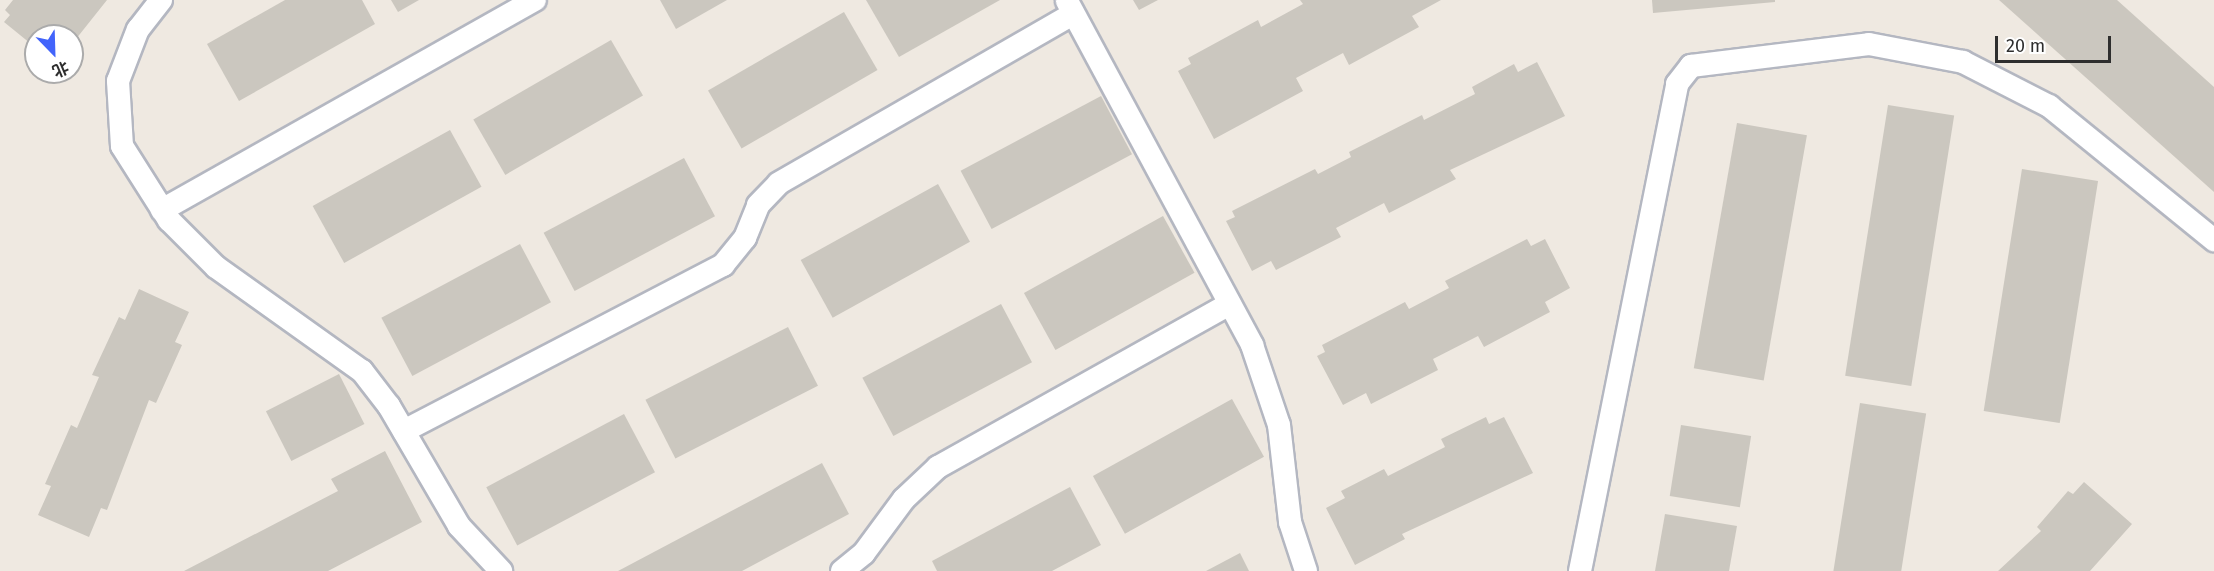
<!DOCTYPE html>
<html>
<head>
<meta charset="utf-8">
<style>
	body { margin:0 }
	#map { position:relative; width:2214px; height:571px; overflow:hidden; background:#efe9e1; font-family:"Fira Sans","Noto Sans SC",sans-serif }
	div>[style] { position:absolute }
	.building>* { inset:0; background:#cbc7bf; transform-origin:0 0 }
	.roads { filter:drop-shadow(2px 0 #b4b7c1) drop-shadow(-2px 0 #b4b7c1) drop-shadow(0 2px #b4b7c1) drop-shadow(0 -2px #b4b7c1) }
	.lane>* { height:22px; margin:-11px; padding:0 11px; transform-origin:11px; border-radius:11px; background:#fff }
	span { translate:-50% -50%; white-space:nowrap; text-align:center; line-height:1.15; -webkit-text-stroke:5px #fff; paint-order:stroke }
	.north { position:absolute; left:24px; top:24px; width:60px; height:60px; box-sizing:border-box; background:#fff; border:2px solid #ababab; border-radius:50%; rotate:157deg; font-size:16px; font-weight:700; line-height:24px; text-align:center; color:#2e2e2e }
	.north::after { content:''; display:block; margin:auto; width:21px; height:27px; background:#4264fb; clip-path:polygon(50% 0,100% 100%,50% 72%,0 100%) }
	.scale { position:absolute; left:1995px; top:36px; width:116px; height:27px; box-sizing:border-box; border:3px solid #2e2e2e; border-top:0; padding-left:8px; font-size:18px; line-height:21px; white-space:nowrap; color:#2e2e2e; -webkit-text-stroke:4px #fff; paint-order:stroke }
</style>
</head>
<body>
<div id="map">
	<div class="building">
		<i style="clip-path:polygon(13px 0,107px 0,72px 44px,72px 36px,36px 36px,36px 48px,4px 22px,10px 15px,5px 10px)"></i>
		<i style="clip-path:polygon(285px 0,362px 0,375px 24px,239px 101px,207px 44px)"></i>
		<i style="clip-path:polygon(391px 0,419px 0,398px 12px)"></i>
		<i style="clip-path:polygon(660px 0,727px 0,676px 29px)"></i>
		<i style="clip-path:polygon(866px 0,1000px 0,899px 57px)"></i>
		<i style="clip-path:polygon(1133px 0,1158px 0,1139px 10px)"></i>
		<i style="clip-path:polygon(1300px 0,1441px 0,1412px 16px,1419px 27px,1349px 65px,1343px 53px,1296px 78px,1303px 91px,1214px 139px,1178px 71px,1191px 64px,1188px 58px,1258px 20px,1261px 27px,1303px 4px)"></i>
		<i style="clip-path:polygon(1652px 0,1775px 0,1775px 2px,1653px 13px)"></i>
		<i style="clip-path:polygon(1999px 0,2117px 0,2214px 87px,2214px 192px)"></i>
		<i style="left:844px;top:12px;width:67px;height:157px;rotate:60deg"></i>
		<i style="left:611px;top:40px;width:64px;height:159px;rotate:60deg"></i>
		<i style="clip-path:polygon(1537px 62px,1565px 116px,1450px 170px,1456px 179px,1389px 213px,1384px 203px,1336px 228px,1341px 237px,1276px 270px,1271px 261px,1252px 271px,1226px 221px,1235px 217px,1232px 211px,1315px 169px,1318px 174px,1351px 157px,1349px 152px,1422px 115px,1424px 120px,1475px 94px,1472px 87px,1514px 64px,1518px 72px)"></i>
		<i style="left:1101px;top:96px;width:66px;height:159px;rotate:62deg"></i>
		<i style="left:1888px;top:105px;width:67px;height:274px;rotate:9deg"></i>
		<i style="left:1737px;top:123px;width:71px;height:249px;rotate:10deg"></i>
		<i style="left:450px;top:130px;width:65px;height:157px;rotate:61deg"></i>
		<i style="left:684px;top:158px;width:66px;height:159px;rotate:62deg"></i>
		<i style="left:2022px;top:169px;width:77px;height:245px;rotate:9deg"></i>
		<i style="left:938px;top:184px;width:66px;height:157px;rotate:61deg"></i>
		<i style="left:1163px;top:216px;width:65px;height:159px;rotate:61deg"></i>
		<i style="clip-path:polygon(1527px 239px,1531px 246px,1545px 239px,1570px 288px,1545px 302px,1550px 312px,1484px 347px,1478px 336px,1433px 359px,1438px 370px,1371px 404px,1366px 393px,1343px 405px,1317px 356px,1325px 352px,1322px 345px,1405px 302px,1409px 309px,1449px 288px,1445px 281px)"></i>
		<i style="left:520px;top:244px;width:66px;height:157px;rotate:62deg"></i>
		<i style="clip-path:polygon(139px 289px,189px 312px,175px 342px,182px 345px,156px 403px,149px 400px,107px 510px,101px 508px,89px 537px,38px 515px,51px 486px,45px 484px,71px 425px,77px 428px,99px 377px,92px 375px,119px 317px,125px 320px)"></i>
		<i style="left:1001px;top:304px;width:66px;height:157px;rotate:62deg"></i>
		<i style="left:788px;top:327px;width:66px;height:160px;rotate:63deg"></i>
		<i style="left:339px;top:374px;width:56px;height:82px;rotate:63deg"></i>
		<i style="left:1232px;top:399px;width:66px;height:159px;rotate:61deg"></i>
		<i style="left:1860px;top:403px;width:67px;height:170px;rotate:9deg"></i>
		<i style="left:624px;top:414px;width:66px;height:156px;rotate:62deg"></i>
		<i style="clip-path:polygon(1486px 417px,1489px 424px,1504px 417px,1533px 473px,1402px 534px,1405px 539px,1355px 565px,1326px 508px,1345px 498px,1341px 491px,1384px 469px,1388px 476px,1445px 447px,1441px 439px)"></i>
		<i style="left:1681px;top:425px;width:71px;height:72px;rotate:9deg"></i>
		<i style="clip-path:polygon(385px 451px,422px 522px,328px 571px,184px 571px,338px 491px,331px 479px)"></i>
		<i style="clip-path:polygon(822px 463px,849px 514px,742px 571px,618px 571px)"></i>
		<i style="clip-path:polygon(2084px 482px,2132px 524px,2090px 571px,1998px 571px,2041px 531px,2037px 527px,2068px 491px,2073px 494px)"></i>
		<i style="clip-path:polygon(1070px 487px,1101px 545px,1052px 571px,937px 571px,932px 561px)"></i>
		<i style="clip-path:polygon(1665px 514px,1737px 526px,1729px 571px,1655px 571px)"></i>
		<i style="clip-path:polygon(1240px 553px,1249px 571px,1206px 571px)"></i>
	</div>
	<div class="roads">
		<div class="lane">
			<i style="left:161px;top:0;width:37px;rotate:128deg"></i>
			<i style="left:138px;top:29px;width:56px;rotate:111deg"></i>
			<i style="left:118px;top:81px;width:65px;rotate:86.5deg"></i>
			<i style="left:122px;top:146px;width:88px;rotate:57.6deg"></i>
			<i style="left:169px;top:220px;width:66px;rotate:45deg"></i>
			<i style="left:216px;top:267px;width:179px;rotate:35.5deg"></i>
			<i style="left:362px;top:371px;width:44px;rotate:52.4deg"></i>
			<i style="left:389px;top:406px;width:139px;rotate:59.7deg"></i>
			<i style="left:459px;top:526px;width:62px;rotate:47deg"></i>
			<i style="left:1067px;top:1px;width:391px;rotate:61.7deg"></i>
			<i style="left:1252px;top:345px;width:84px;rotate:71.4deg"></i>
			<i style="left:1279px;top:425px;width:98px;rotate:83.5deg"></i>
			<i style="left:1290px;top:522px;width:52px;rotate:71.9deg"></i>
			<i style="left:162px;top:210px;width:428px;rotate:-29.4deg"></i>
			<i style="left:404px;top:431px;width:360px;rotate:-27.5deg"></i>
			<i style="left:723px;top:265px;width:35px;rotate:-51deg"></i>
			<i style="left:745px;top:238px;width:35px;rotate:-68deg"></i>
			<i style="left:758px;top:205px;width:30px;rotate:-46deg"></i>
			<i style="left:779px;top:183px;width:339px;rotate:-29.9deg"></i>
			<i style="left:842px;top:571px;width:28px;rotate:-39deg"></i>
			<i style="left:864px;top:553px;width:67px;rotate:-53.5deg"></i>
			<i style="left:904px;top:499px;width:47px;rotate:-43.3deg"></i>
			<i style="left:938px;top:467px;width:334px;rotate:-29.2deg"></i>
			<i style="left:1580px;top:571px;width:497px;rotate:-78.7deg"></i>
			<i style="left:1677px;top:84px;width:23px;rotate:-52deg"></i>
			<i style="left:1691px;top:66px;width:179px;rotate:-7deg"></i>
			<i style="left:1869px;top:44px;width:96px;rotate:10.8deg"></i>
			<i style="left:1963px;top:62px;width:97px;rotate:27.1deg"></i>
			<i style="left:2049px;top:106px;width:213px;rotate:39.1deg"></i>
		</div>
	</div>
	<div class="north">北</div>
	<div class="scale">20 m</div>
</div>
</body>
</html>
